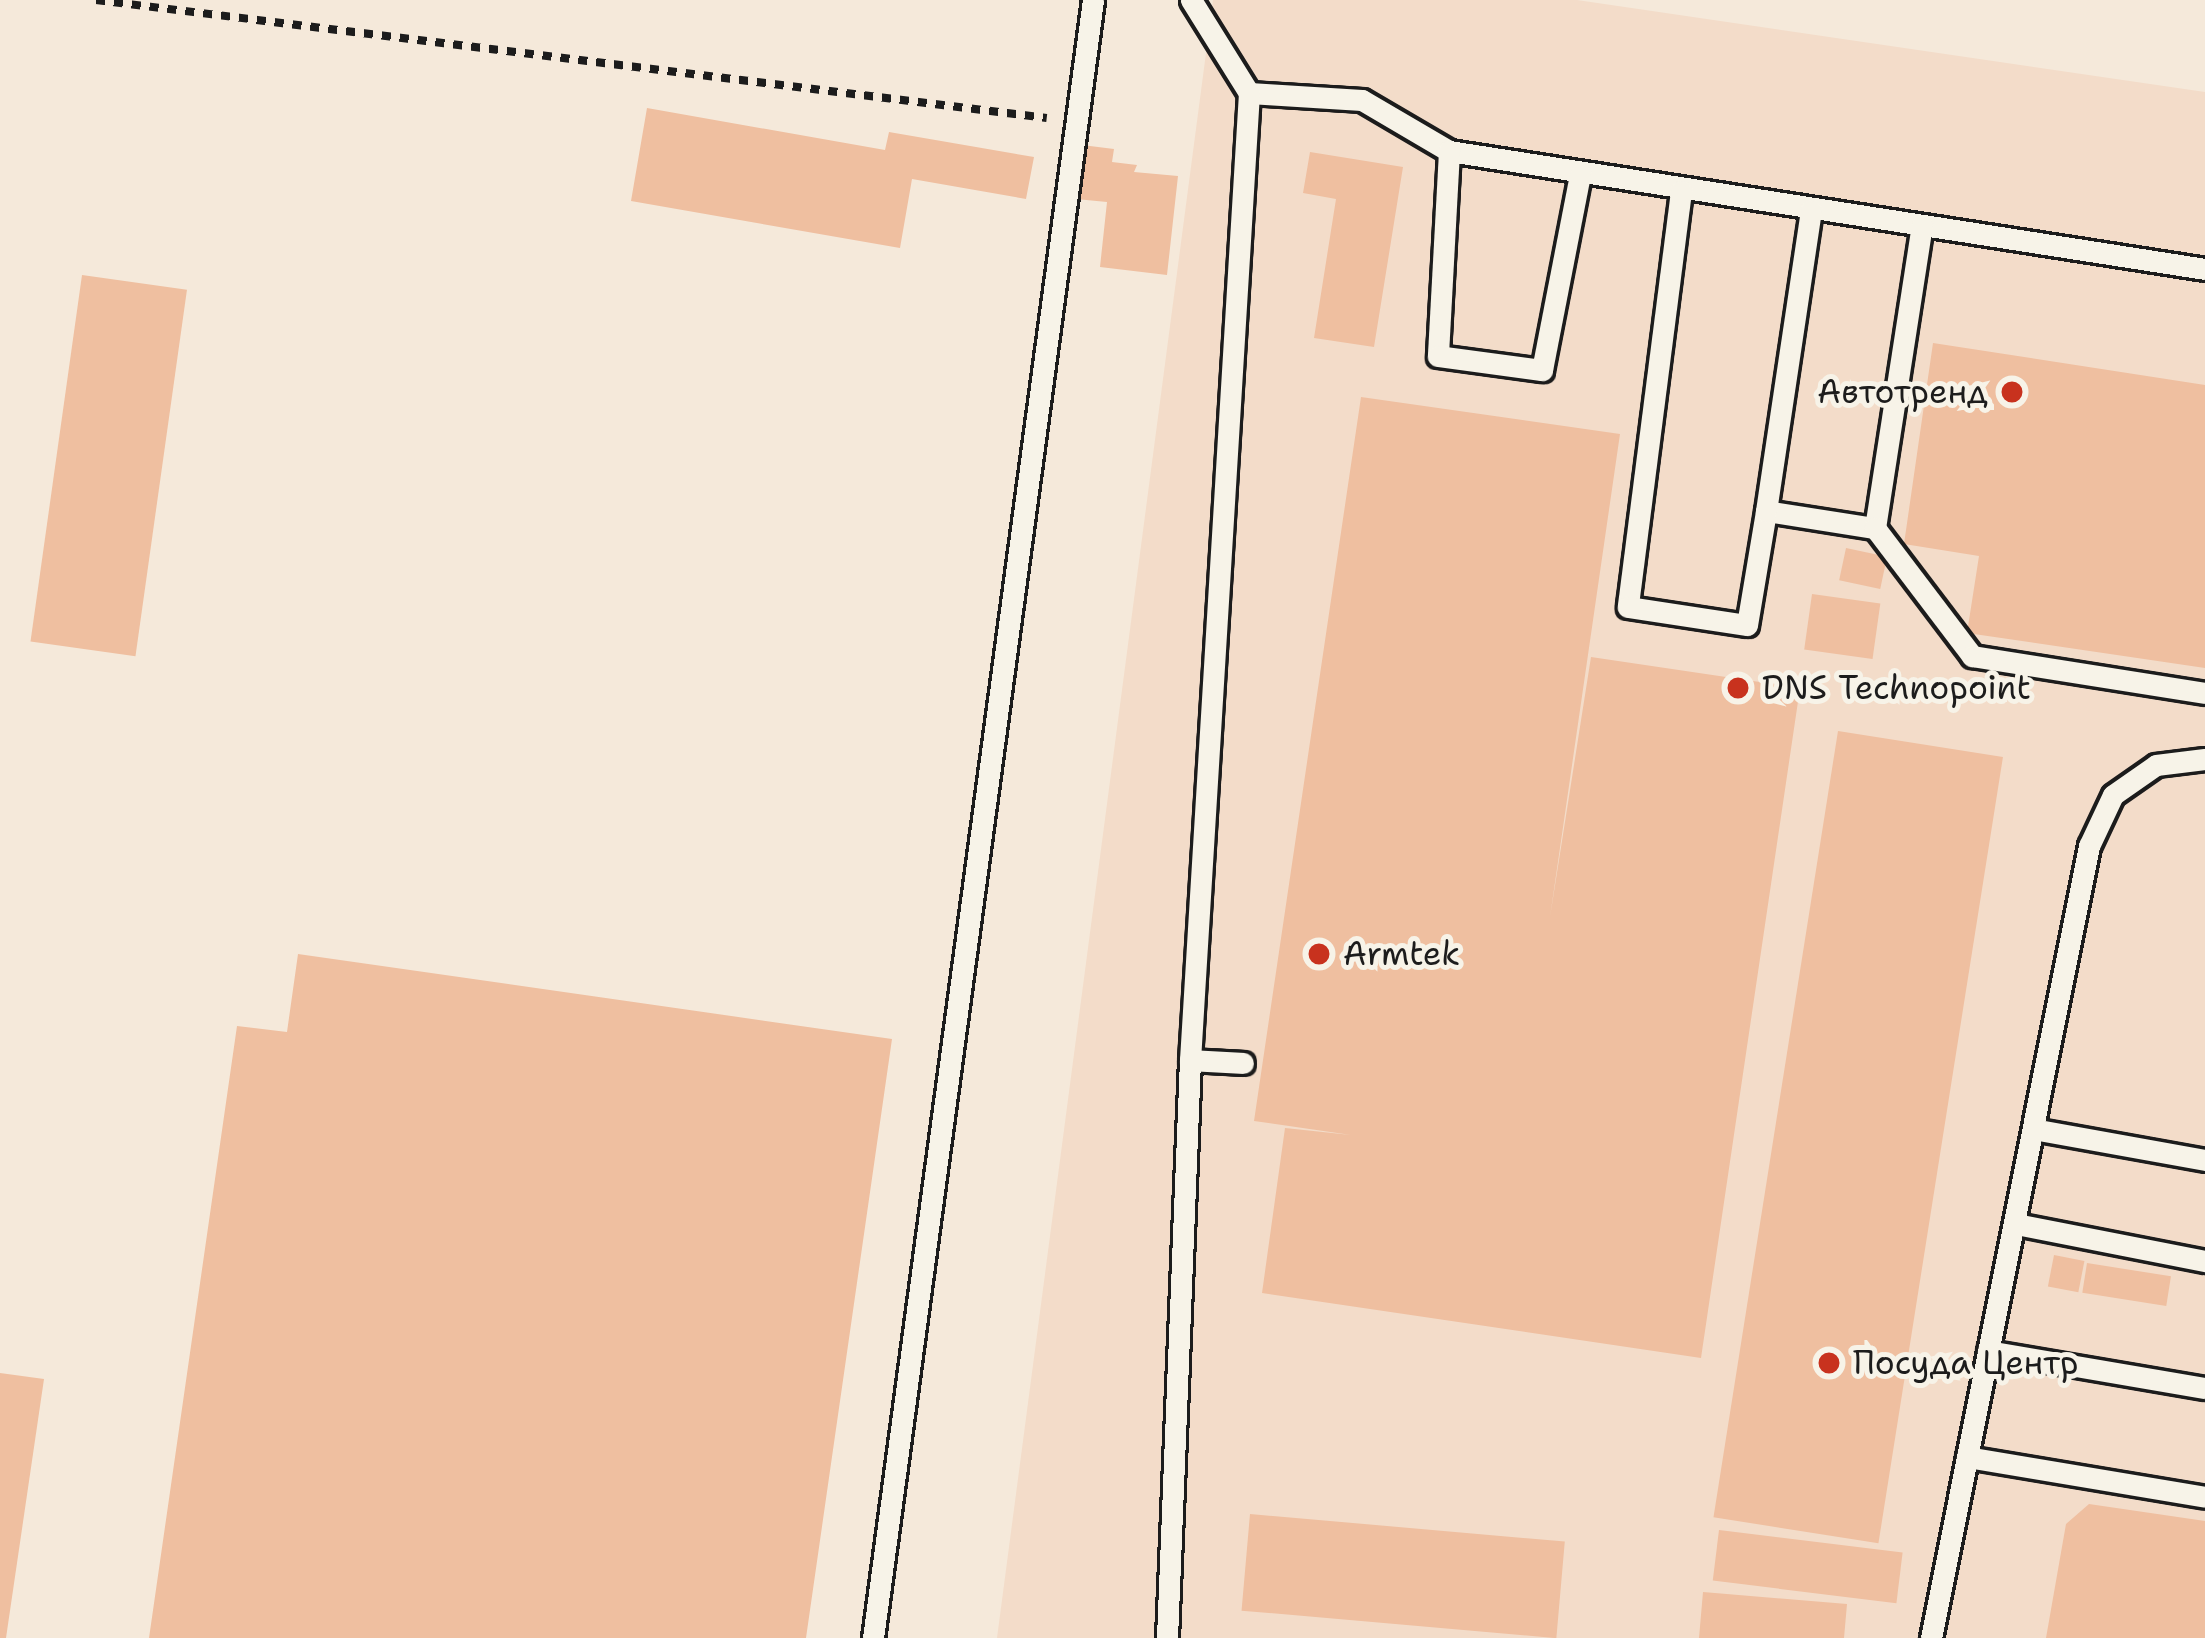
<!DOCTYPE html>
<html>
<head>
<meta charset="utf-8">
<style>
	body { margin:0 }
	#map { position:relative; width:2205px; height:1638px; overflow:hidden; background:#f5e9da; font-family:"Shantell Sans",sans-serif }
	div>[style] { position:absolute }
	.built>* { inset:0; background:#f3dcc9 }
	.building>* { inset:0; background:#efbfa0; transform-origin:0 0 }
	.path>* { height:8px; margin-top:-4px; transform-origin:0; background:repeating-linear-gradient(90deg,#1c1c1c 0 9px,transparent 0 18px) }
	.roads { filter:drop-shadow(3px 0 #1c1c1c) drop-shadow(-3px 0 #1c1c1c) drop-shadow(0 3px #1c1c1c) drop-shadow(0 -3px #1c1c1c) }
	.lane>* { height:21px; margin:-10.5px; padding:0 10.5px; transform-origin:10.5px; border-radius:10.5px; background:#f7f3e8 }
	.dots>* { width:33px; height:33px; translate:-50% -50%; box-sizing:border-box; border:6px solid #f7f3e8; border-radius:50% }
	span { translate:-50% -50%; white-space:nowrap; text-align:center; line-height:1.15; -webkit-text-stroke:10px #f7f3e8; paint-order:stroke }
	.poi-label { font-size:33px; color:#1c1c1c }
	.right { translate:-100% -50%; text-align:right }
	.left { translate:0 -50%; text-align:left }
</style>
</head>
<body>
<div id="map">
	<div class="built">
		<i style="clip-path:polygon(1213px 0,1577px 0,2205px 92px,2205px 1638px,997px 1638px)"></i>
	</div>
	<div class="building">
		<i style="clip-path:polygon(647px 108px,885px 150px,889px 132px,1034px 157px,1026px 199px,912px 179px,900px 248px,631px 201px)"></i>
		<i style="clip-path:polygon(1082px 145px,1114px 149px,1112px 162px,1137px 165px,1134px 172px,1178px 176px,1167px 275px,1100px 267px,1107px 202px,1076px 199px)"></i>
		<i style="clip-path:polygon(1310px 152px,1403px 167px,1374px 347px,1314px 338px,1336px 199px,1303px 193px)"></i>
		<i style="left:82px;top:275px;width:106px;height:370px;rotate:8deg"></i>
		<i style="clip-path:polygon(1933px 343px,2205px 385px,2205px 668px,1967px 633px,1979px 556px,1904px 544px)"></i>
		<i style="clip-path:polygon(1361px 397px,1620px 434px,1550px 917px,1591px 657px,1800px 688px,1701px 1358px,1262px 1293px,1285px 1128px,1351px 1135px,1254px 1121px)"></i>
		<i style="left:1846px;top:548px;width:42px;height:33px;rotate:12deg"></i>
		<i style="left:1812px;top:594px;width:69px;height:56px;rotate:8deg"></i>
		<i style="left:1838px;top:731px;width:167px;height:796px;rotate:9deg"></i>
		<i style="clip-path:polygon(298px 954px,892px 1039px,806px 1638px,149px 1638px,237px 1026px,287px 1032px)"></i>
		<i style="left:2054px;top:1255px;width:31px;height:32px;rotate:11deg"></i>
		<i style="left:2087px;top:1263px;width:85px;height:30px;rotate:9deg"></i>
		<i style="clip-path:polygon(0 1373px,44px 1379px,6px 1638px,0 1638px)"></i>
		<i style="clip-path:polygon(2089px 1504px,2205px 1521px,2205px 1638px,2046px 1638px,2066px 1524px)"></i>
		<i style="left:1250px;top:1514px;width:316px;height:97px;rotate:5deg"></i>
		<i style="left:1719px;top:1530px;width:185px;height:51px;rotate:7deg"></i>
		<i style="clip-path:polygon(1703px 1592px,1847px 1604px,1844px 1638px,1699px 1638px)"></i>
	</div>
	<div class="path">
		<i style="left:96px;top:0;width:958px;rotate:7.07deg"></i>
	</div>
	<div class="roads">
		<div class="lane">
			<i style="left:1249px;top:93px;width:113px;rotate:3.5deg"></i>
			<i style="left:1362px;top:100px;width:101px;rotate:30.4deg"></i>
			<i style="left:1449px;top:151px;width:765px;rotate:8.87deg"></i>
			<i style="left:1449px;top:151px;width:205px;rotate:93.1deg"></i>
			<i style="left:1438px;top:356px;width:105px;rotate:7.7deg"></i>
			<i style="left:1542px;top:370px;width:200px;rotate:-79deg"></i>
			<i style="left:1681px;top:191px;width:419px;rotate:97.3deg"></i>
			<i style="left:1628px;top:607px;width:120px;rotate:8.6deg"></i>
			<i style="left:1747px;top:625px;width:116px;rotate:-80.5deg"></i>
			<i style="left:1766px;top:511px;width:110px;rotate:8.9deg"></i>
			<i style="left:1875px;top:528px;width:306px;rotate:-81.2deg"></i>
			<i style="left:1766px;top:511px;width:304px;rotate:-81.5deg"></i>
			<i style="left:1875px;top:528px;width:161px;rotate:52.8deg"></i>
			<i style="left:1972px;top:656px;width:236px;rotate:9deg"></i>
			<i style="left:1190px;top:1060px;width:53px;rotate:3.2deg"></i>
			<i style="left:2033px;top:1129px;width:175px;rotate:10.2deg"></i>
			<i style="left:2016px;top:1224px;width:193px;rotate:11.1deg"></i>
			<i style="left:1988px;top:1351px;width:220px;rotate:9.7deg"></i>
			<i style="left:1967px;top:1457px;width:241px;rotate:9.5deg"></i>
			<i style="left:873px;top:1638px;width:1653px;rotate:-82.35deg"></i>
			<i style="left:1167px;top:1638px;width:578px;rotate:-87.72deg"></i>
			<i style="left:1190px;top:1060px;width:969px;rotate:-86.51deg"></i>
			<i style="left:1249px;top:93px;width:110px;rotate:-121.9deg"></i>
			<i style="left:1931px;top:1638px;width:808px;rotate:-78.72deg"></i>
			<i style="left:2089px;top:846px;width:56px;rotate:-64.8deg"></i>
			<i style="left:2113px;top:795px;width:52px;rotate:-34.9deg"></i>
			<i style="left:2156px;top:765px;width:49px;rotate:-7deg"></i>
		</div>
	</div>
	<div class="dots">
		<i style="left:2012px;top:392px;background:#c8321e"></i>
		<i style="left:1738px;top:688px;background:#c8321e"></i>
		<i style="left:1319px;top:954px;background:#c8321e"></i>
		<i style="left:1829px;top:1363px;background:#c8321e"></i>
	</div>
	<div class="poi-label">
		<span class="right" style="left:1988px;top:392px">Автотренд</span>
		<span class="left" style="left:1762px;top:688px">DNS Technopoint</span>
		<span class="left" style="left:1343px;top:954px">Armtek</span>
		<span class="left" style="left:1853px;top:1363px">Посуда Центр</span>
	</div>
</div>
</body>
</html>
